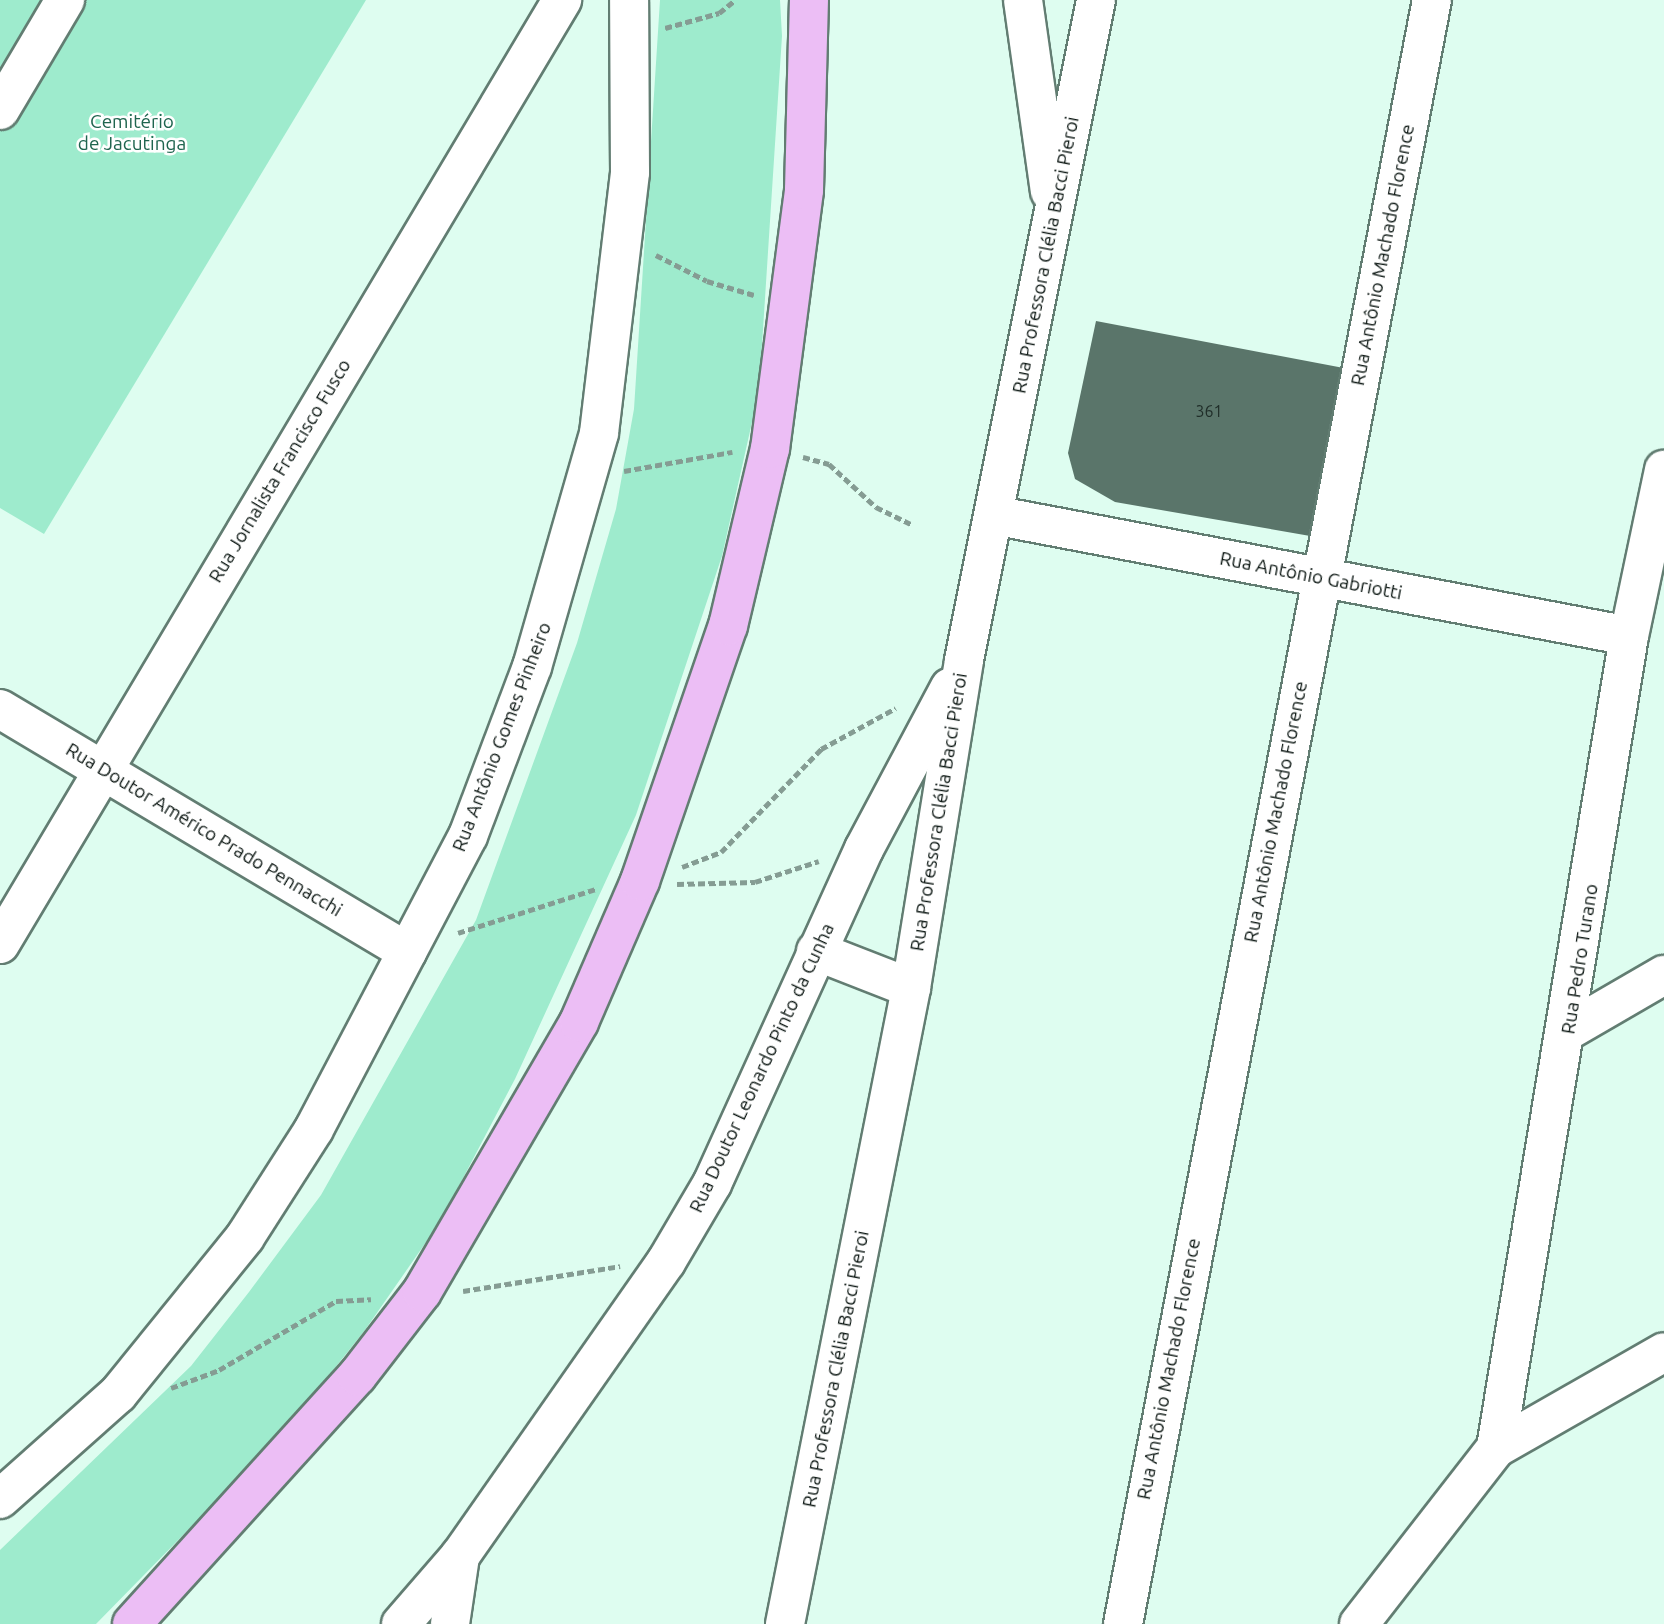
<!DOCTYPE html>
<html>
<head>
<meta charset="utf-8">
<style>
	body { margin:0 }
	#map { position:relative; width:1664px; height:1624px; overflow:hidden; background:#defdf0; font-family:Ubuntu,sans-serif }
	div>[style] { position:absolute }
	.green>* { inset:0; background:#9eebcd }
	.building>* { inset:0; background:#5a756a }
	.path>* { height:4.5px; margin-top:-2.25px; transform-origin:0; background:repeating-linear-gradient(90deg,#859c93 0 7px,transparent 0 10.5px) }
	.roads { filter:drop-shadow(2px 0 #627d72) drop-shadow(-2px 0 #627d72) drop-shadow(0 2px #627d72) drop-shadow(0 -2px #627d72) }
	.minor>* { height:38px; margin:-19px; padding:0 19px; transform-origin:19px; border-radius:19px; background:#fff }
	.highway>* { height:38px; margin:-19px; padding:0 19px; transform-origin:19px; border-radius:19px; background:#ecbef5 }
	span { translate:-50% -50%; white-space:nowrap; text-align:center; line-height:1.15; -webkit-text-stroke:5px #fff; paint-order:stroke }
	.number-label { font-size:16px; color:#202e29 }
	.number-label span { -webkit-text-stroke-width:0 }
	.park-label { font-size:19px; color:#1f654f }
	.street-label { font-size:19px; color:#0c1713 }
</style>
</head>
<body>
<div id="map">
	<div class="green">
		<i style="clip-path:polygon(0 0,366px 0,44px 534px,0 508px)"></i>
		<i style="clip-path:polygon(660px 0,780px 0,782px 36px,759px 391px,722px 556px,636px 815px,515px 1079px,440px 1222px,365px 1330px,285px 1431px,96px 1624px,0 1624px,0 1550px,191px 1366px,249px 1292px,321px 1195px,476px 920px,577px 643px,616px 509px,634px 409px)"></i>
	</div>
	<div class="building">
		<i style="clip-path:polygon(1096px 321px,1349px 369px,1316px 537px,1115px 502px,1075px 479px,1068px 453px)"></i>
	</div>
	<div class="path">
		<i style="left:665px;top:28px;width:56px;rotate:-15.5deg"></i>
		<i style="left:719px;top:13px;width:21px;rotate:-39deg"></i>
		<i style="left:656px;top:255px;width:57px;rotate:27deg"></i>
		<i style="left:707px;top:281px;width:49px;rotate:16.6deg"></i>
		<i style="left:803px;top:457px;width:27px;rotate:15deg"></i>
		<i style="left:829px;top:464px;width:64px;rotate:42.5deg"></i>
		<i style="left:876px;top:507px;width:41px;rotate:25.9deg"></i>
		<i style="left:624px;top:471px;width:110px;rotate:-10deg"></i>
		<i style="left:682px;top:867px;width:42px;rotate:-21deg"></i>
		<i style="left:721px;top:852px;width:144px;rotate:-45.8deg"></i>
		<i style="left:821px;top:749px;width:85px;rotate:-28.7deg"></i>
		<i style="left:677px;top:884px;width:78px;rotate:-1.5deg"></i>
		<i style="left:755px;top:882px;width:67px;rotate:-18.2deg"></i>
		<i style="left:458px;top:933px;width:145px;rotate:-17.7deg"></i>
		<i style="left:463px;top:1291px;width:159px;rotate:-9deg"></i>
		<i style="left:171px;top:1388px;width:51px;rotate:-20.6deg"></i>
		<i style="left:219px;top:1370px;width:136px;rotate:-30.5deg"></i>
		<i style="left:336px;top:1301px;width:35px;rotate:-3deg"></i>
	</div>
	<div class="roads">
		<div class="minor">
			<i style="left:1023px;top:0;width:193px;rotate:82deg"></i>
			<i style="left:0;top:110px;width:128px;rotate:-59.4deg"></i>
			<i style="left:993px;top:515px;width:647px;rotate:10.77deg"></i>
			<i style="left:0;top:709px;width:474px;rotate:30.8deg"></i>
			<i style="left:0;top:944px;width:1099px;rotate:-59.23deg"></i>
			<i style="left:816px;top:951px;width:102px;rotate:21.3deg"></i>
			<i style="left:1569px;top:1030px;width:110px;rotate:-30.1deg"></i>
			<i style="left:1496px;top:1448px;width:823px;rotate:-80.7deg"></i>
			<i style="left:1629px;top:636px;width:170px;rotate:-78.1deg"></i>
			<i style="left:0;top:1499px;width:158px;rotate:-41.7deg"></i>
			<i style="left:118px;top:1394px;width:202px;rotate:-51deg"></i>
			<i style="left:245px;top:1237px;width:128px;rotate:-57.4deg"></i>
			<i style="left:314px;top:1129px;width:331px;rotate:-62.3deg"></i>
			<i style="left:468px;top:836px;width:181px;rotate:-69.3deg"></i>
			<i style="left:532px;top:667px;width:243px;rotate:-74deg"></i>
			<i style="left:599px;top:433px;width:263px;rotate:-83.2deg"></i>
			<i style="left:630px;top:172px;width:172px;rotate:-90.3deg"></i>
			<i style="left:401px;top:1624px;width:90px;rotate:-49.1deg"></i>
			<i style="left:460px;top:1556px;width:359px;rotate:-55deg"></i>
			<i style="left:666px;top:1262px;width:91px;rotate:-59.5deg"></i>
			<i style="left:712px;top:1184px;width:368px;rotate:-65.6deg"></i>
			<i style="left:864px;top:849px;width:183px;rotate:-62deg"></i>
			<i style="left:450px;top:1624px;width:69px;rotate:-81.6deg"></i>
			<i style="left:785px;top:1624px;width:648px;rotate:-78.79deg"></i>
			<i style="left:911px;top:988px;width:332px;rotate:-80.8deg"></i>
			<i style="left:964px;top:660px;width:673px;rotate:-78.69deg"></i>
			<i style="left:1123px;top:1624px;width:1653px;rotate:-79.23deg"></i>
			<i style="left:1359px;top:1624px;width:223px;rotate:-52.1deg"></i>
			<i style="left:1496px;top:1448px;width:193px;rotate:-29.7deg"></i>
		</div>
		<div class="highway">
			<i style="left:132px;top:1624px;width:335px;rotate:-47.8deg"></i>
			<i style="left:357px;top:1376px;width:106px;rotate:-52.3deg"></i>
			<i style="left:422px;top:1292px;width:312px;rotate:-59.8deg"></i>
			<i style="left:579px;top:1022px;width:154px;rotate:-66.6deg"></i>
			<i style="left:640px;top:881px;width:270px;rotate:-71deg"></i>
			<i style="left:728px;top:626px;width:182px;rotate:-76.7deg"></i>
			<i style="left:770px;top:449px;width:261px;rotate:-82.5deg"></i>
			<i style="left:804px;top:190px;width:190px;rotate:-88.5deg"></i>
		</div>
	</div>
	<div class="number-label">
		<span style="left:1209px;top:411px">361</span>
	</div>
	<div class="park-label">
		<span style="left:132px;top:133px">Cemitério<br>de Jacutinga</span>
	</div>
	<div class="street-label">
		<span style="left:1046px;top:255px;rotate:-79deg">Rua Professora Clélia Bacci Pieroi</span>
		<span style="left:1383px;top:255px;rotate:-79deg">Rua Antônio Machado Florence</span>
		<span style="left:280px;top:471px;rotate:-59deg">Rua Jornalista Francisco Fusco</span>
		<span style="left:1311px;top:576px;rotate:11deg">Rua Antônio Gabriotti</span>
		<span style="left:502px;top:737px;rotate:-69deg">Rua Antônio Gomes Pinheiro</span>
		<span style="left:939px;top:812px;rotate:-81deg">Rua Professora Clélia Bacci Pieroi</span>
		<span style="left:1276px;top:812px;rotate:-79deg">Rua Antônio Machado Florence</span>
		<span style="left:204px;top:830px;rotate:31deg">Rua Doutor Américo Prado Pennacchi</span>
		<span style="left:1580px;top:959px;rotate:-81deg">Rua Pedro Turano</span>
		<span style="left:762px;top:1068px;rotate:-65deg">Rua Doutor Leonardo Pinto da Cunha</span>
		<span style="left:836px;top:1369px;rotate:-79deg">Rua Professora Clélia Bacci Pieroi</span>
		<span style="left:1169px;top:1369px;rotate:-79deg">Rua Antônio Machado Florence</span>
	</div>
</div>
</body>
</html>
